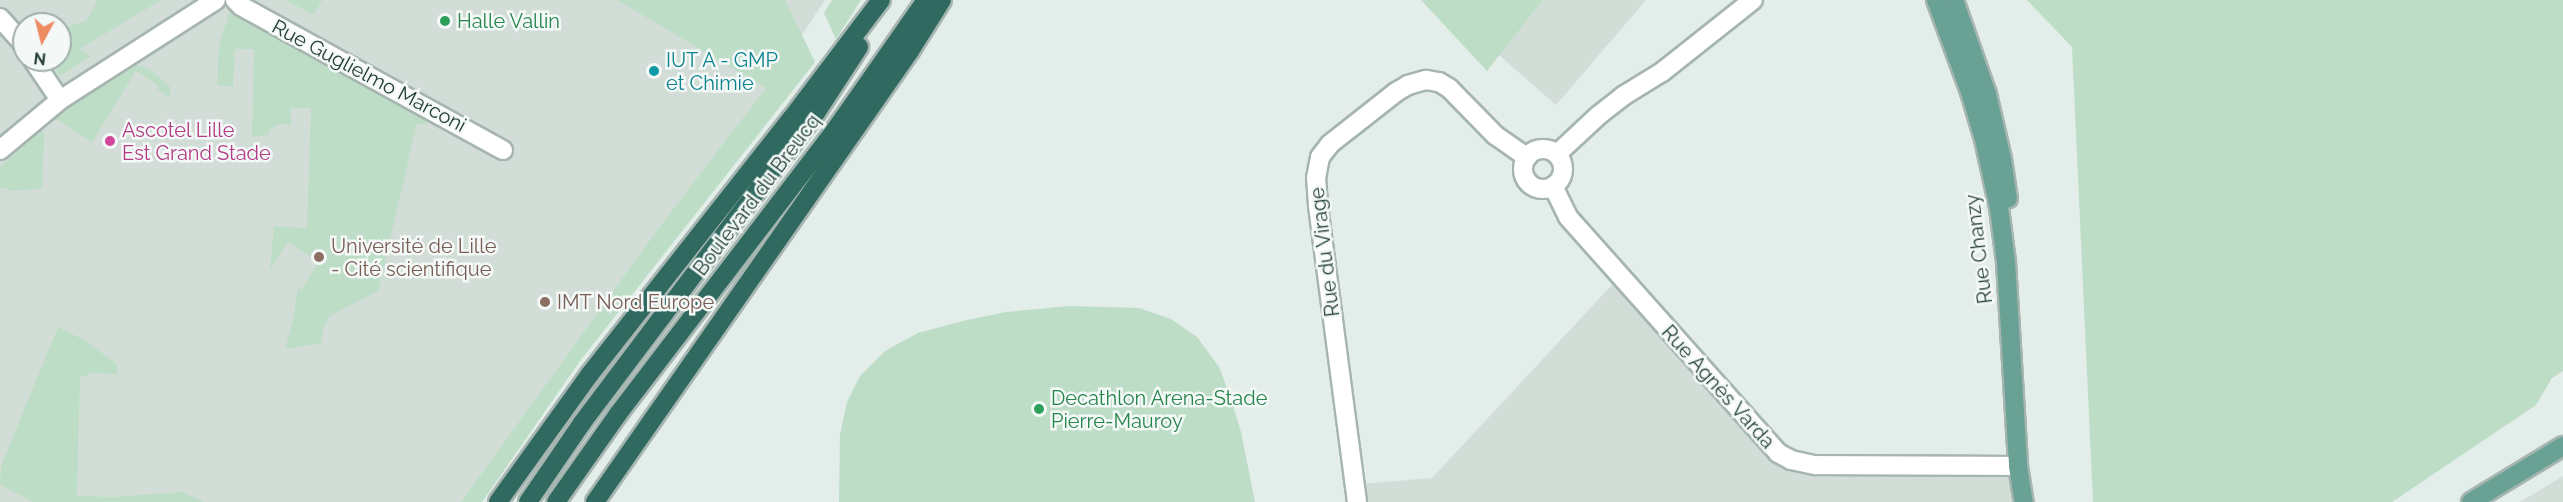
<!DOCTYPE html>
<html>
<head>
<meta charset="utf-8">
<style>
	body { margin:0 }
	#map { position:relative; width:2563px; height:502px; overflow:hidden; background:#e3ede9; font-family:Raleway,sans-serif }
	div>[style] { position:absolute }
	.built>* { inset:0; background:#d2ddd8 }
	.green>* { inset:0; background:#bdddc7 }
	.roads { filter:drop-shadow(2px 0 #a6b5b0) drop-shadow(-2px 0 #a6b5b0) drop-shadow(0 2px #a6b5b0) drop-shadow(0 -2px #a6b5b0) }
	.minor>* { height:18px; margin:-9px; padding:0 9px; transform-origin:9px; border-radius:9px; background:#fff }
	.minor>.ring { margin:-9px; padding:0; box-sizing:content-box; background:none; border:18px solid #fff; border-radius:50% }
	.major>* { height:18px; margin:-9px; padding:0 9px; transform-origin:9px; border-radius:9px; background:#69a195 }
	.highway>* { height:18px; margin:-9px; padding:0 9px; transform-origin:9px; border-radius:9px; background:#306960 }
	.dots>* { width:16px; height:16px; translate:-50% -50%; box-sizing:border-box; border:3px solid #f4f9f7; border-radius:50% }
	span { translate:-50% -50%; white-space:nowrap; text-align:center; line-height:1.15; -webkit-text-stroke:5px #f4f9f7; paint-order:stroke }
	.leisure-label { font-size:20px; color:#27864d }
	.left { translate:0 -50%; text-align:left }
	.culture-label { font-size:20px; color:#0d838f }
	.street-label { font-size:20px; color:#233e38 }
	.hotel-label { font-size:20px; color:#b23c85 }
	.education-label { font-size:20px; color:#785e54 }
	.north { position:absolute; left:12px; top:12px; width:60px; height:60px; box-sizing:border-box; background:#f4f9f7; border:2px solid #a0aeab; border-radius:50%; rotate:187deg; font-size:16px; font-weight:700; line-height:24px; text-align:center; color:#233e38 }
	.north::after { content:''; display:block; margin:auto; width:21px; height:27px; background:#ed8b61; clip-path:polygon(50% 0,100% 100%,50% 72%,0 100%) }
</style>
</head>
<body>
<div id="map">
	<div class="built">
		<i style="clip-path:polygon(evenodd,0 0,825px 0,767px 87px,660px 226px,461px 502px,0 502px,0 0,24px 24px,60px 24px,60px 60px,24px 60px,24px 24px)"></i>
		<i style="clip-path:polygon(1543px 0,1646px 0,1556px 105px,1499px 55px)"></i>
		<i style="clip-path:polygon(1624px 272px,1770px 436px,1797px 453px,1827px 458px,2010px 455px,2012px 482px,2017px 502px,1352px 502px,1349px 485px,1432px 478px)"></i>
		<i style="clip-path:polygon(2563px 476px,2563px 502px,2520px 502px)"></i>
	</div>
	<div class="green">
		<i style="clip-path:polygon(98px 0,161px 0,80px 49px,91px 56px,60px 76px,50px 60px,60px 60px,60px 29px,86px 21px)"></i>
		<i style="clip-path:polygon(285px 0,322px 0,314px 15px)"></i>
		<i style="clip-path:polygon(617px 0,785px 0,815px 62px,580px 361px,482px 502px,461px 502px,660px 226px,766px 88px)"></i>
		<i style="clip-path:polygon(832px 0,861px 0,836px 39px,824px 13px)"></i>
		<i style="clip-path:polygon(1421px 0,1543px 0,1487px 71px)"></i>
		<i style="clip-path:polygon(2027px 0,2563px 0,2563px 371px,2552px 378px,2536px 405px,2392px 502px,2093px 502px,2072px 47px)"></i>
		<i style="clip-path:polygon(229px 13px,428px 118px,426px 125px,417px 123px,378px 291px,330px 316px,324px 326px,321px 343px,285px 349px,293px 321px,298px 288px,301px 290px,319px 262px,288px 242px,270px 270px,274px 226px,307px 228px,311px 108px,291px 108px,291px 125px,278px 124px,271px 129px,268px 135px,252px 137px,254px 49px,235px 49px,233px 87px,217px 85px,219px 46px)"></i>
		<i style="clip-path:polygon(135px 65px,149px 69px,164px 81px,170px 87px,170px 98px,157px 89px,159px 86px,136px 71px,92px 142px,56px 119px,61px 112px)"></i>
		<i style="clip-path:polygon(42px 130px,44px 136px,42px 189px,7px 191px,7px 188px,0 188px,0 167px)"></i>
		<i style="clip-path:polygon(1070px 306px,1139px 308px,1171px 319px,1197px 337px,1219px 367px,1229px 393px,1241px 432px,1255px 502px,839px 502px,840px 435px,847px 402px,860px 376px,885px 351px,918px 333px,963px 321px,1006px 312px)"></i>
		<i style="clip-path:polygon(58px 327px,84px 340px,117px 364px,117px 374px,89px 373px,89px 376px,80px 376px,77px 496px,113px 497px,182px 492px,204px 502px,33px 502px,0 485px,1px 466px)"></i>
	</div>
	<div class="roads">
		<div class="minor">
			<i style="left:235px;top:0;width:8px;rotate:45deg"></i>
			<i style="left:241px;top:6px;width:299px;rotate:28.8deg"></i>
			<i style="left:0;top:18px;width:36px;rotate:48deg"></i>
			<i style="left:33px;top:60px;width:48px;rotate:56deg"></i>
			<i class="ring" style="left:1523px;top:149px;width:22px;height:22px"></i>
			<i style="left:0;top:150px;width:78px;rotate:-39.8deg"></i>
			<i style="left:60px;top:100px;width:185px;rotate:-32.7deg"></i>
			<i style="left:1557px;top:154px;width:57px;rotate:-42.9deg"></i>
			<i style="left:1599px;top:115px;width:31px;rotate:-38deg"></i>
			<i style="left:1623px;top:96px;width:46px;rotate:-31.6deg"></i>
			<i style="left:1662px;top:72px;width:116px;rotate:-38.4deg"></i>
			<i style="left:1553px;top:186px;width:34px;rotate:64deg"></i>
			<i style="left:1568px;top:217px;width:316px;rotate:48.3deg"></i>
			<i style="left:1778px;top:453px;width:15px;rotate:28deg"></i>
			<i style="left:1791px;top:460px;width:25px;rotate:12deg"></i>
			<i style="left:1815px;top:465px;width:203px;rotate:0.3deg"></i>
			<i style="left:1357px;top:502px;width:300px;rotate:-97.5deg"></i>
			<i style="left:1318px;top:205px;width:27px;rotate:-94deg"></i>
			<i style="left:1316px;top:178px;width:21px;rotate:-79deg"></i>
			<i style="left:1320px;top:157px;width:16px;rotate:-52deg"></i>
			<i style="left:1330px;top:144px;width:84px;rotate:-38.2deg"></i>
			<i style="left:1396px;top:92px;width:14px;rotate:-30deg"></i>
			<i style="left:1408px;top:85px;width:19px;rotate:-16deg"></i>
			<i style="left:1426px;top:80px;width:13px;rotate:9deg"></i>
			<i style="left:1439px;top:82px;width:12px;rotate:31deg"></i>
			<i style="left:1449px;top:88px;width:66px;rotate:45.6deg"></i>
			<i style="left:1495px;top:135px;width:39px;rotate:35deg"></i>
		</div>
		<div class="major">
			<i style="left:1936px;top:0;width:98px;rotate:69.7deg"></i>
			<i style="left:1970px;top:92px;width:49px;rotate:73.4deg"></i>
			<i style="left:1984px;top:139px;width:71px;rotate:77.7deg"></i>
			<i style="left:1999px;top:208px;width:54px;rotate:82.6deg"></i>
			<i style="left:2006px;top:262px;width:204px;rotate:86.6deg"></i>
			<i style="left:2018px;top:466px;width:36px;rotate:81deg"></i>
			<i style="left:1954px;top:0;width:100px;rotate:70.7deg"></i>
			<i style="left:1987px;top:94px;width:67px;rotate:77deg"></i>
			<i style="left:2002px;top:159px;width:40px;rotate:81.5deg"></i>
			<i style="left:2471px;top:502px;width:108px;rotate:-31.3deg"></i>
		</div>
		<div class="highway">
			<i style="left:498px;top:502px;width:158px;rotate:-54.3deg"></i>
			<i style="left:590px;top:374px;width:325px;rotate:-51.8deg"></i>
			<i style="left:791px;top:119px;width:149px;rotate:-52.9deg"></i>
			<i style="left:528px;top:502px;width:96px;rotate:-55.6deg"></i>
			<i style="left:582px;top:423px;width:388px;rotate:-53deg"></i>
			<i style="left:816px;top:113px;width:79px;rotate:-56.9deg"></i>
			<i style="left:556px;top:502px;width:108px;rotate:-54.8deg"></i>
			<i style="left:618px;top:414px;width:357px;rotate:-52.6deg"></i>
			<i style="left:835px;top:130px;width:159px;rotate:-55deg"></i>
			<i style="left:595px;top:502px;width:550px;rotate:-55.07deg"></i>
			<i style="left:910px;top:51px;width:60px;rotate:-57.9deg"></i>
		</div>
	</div>
	<div class="dots">
		<i style="left:445px;top:21px;background:#2e9e5b"></i>
		<i style="left:654px;top:71px;background:#0f9aa8"></i>
		<i style="left:110px;top:141px;background:#d1479c"></i>
		<i style="left:319px;top:257px;background:#8d6e63"></i>
		<i style="left:545px;top:302px;background:#8d6e63"></i>
		<i style="left:1039px;top:409px;background:#2e9e5b"></i>
	</div>
	<div class="leisure-label">
		<span class="left" style="left:457px;top:21px">Halle Vallin</span>
		<span class="left" style="left:1051px;top:410px">Decathlon Arena-Stade<br>Pierre-Mauroy</span>
	</div>
	<div class="culture-label">
		<span class="left" style="left:666px;top:72px">IUT A - GMP<br>et Chimie</span>
	</div>
	<div class="street-label">
		<span style="left:369px;top:76px;rotate:28deg">Rue Guglielmo Marconi</span>
		<span style="left:757px;top:195px;rotate:-53deg">Boulevard du Breucq</span>
		<span style="left:1979px;top:249px;rotate:-97deg">Rue Chanzy</span>
		<span style="left:1325px;top:252px;rotate:-97deg">Rue du Virage</span>
		<span style="left:1718px;top:387px;rotate:48deg">Rue Agnès Varda</span>
	</div>
	<div class="hotel-label">
		<span class="left" style="left:122px;top:142px">Ascotel Lille<br>Est Grand Stade</span>
	</div>
	<div class="education-label">
		<span class="left" style="left:331px;top:258px">Université de Lille<br>‐ Cité scientifique</span>
		<span class="left" style="left:557px;top:302px">IMT Nord Europe</span>
	</div>
	<div class="north">N</div>
</div>
</body>
</html>
